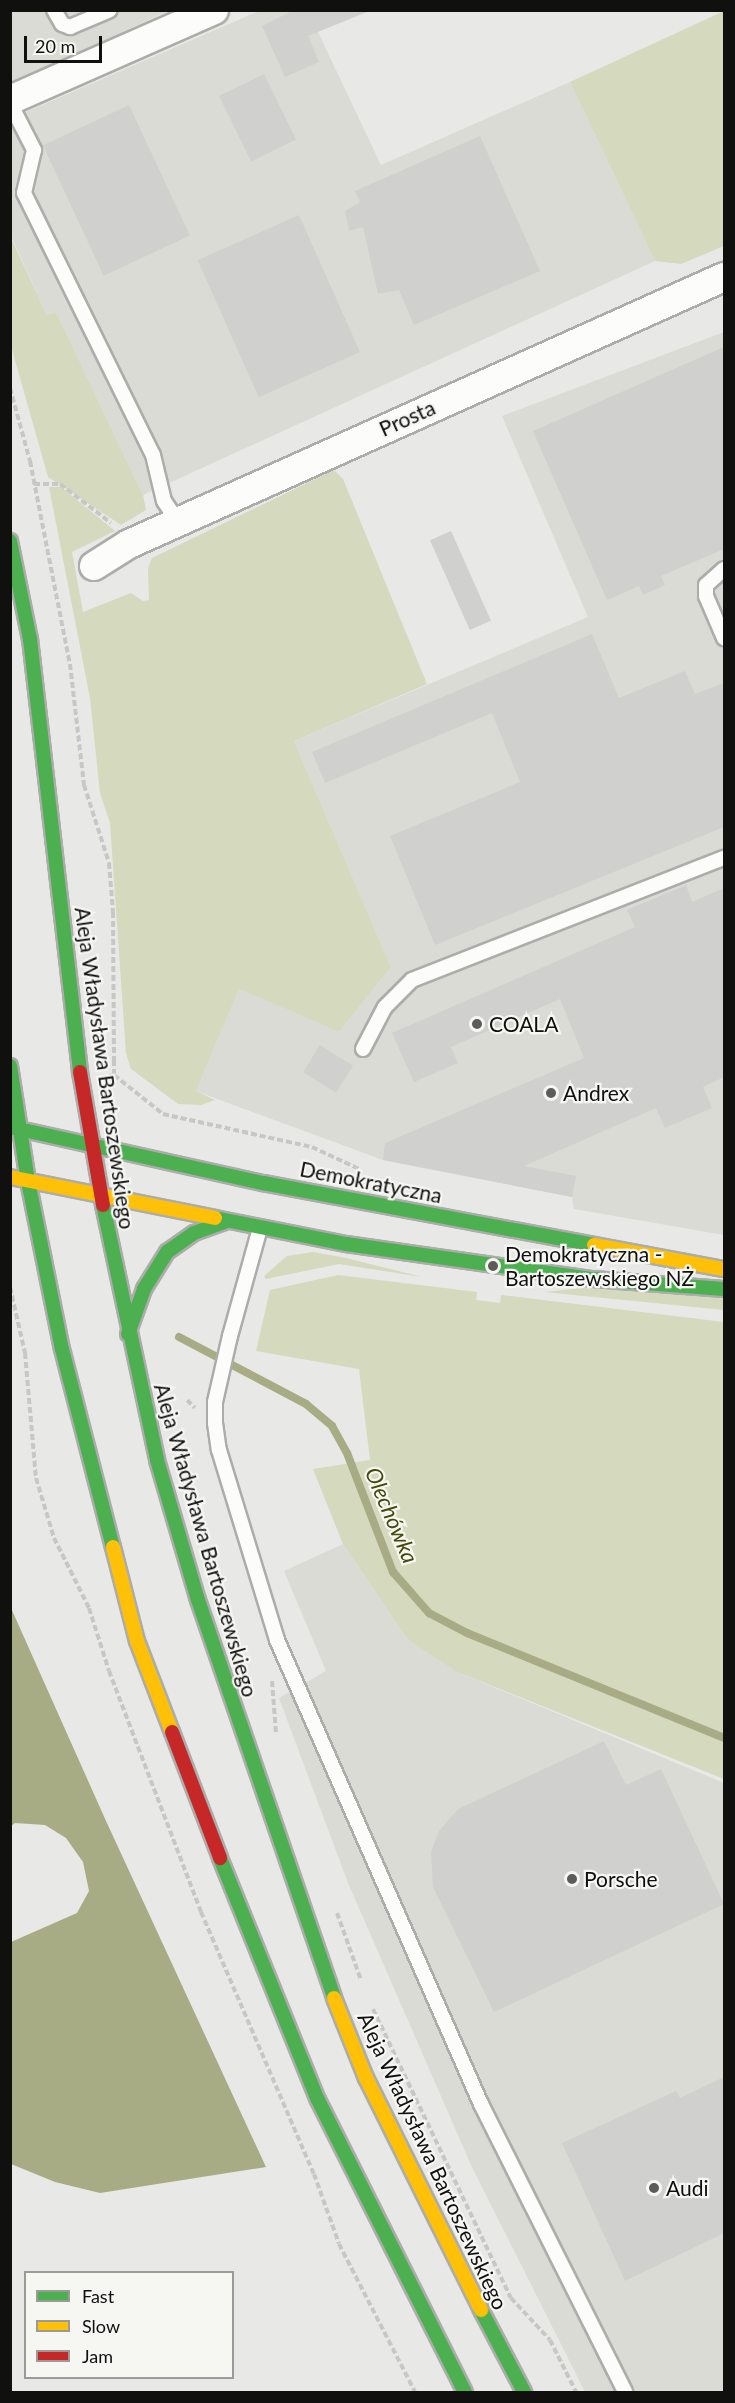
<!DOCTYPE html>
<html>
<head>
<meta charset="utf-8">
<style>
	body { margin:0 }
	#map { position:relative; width:735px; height:2403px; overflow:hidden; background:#e8e8e6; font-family:Lato,sans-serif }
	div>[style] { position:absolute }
	.built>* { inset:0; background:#dadbd4 }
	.green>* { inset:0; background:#d5d9be }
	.water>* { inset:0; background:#a7ac85 }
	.stream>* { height:8px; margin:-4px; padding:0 4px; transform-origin:4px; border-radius:4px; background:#a7ac85 }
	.building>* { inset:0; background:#d0d0cf; transform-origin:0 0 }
	.path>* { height:4px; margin-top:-2px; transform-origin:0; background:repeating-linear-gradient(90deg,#c7c7c6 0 6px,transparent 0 9px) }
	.roads { filter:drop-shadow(2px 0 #acadab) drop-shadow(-2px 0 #acadab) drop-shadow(0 2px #acadab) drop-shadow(0 -2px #acadab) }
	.lane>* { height:14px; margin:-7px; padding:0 7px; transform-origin:7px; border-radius:7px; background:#fcfcfb }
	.street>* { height:28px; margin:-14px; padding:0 14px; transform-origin:14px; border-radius:14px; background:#fcfcfb }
	.fast>* { height:14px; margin:-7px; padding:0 7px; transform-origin:7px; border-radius:7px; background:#4caf50 }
	.slow>* { height:14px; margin:-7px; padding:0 7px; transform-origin:7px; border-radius:7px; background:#ffc107 }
	.jam>* { height:14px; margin:-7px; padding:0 7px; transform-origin:7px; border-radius:7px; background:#c62828 }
	.dots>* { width:16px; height:16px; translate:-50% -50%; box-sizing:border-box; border:3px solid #f6f7f2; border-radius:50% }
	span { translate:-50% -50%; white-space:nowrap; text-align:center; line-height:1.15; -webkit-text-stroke:4.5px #f6f7f2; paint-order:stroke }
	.street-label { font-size:21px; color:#10100f }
	.poi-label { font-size:21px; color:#10100f }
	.left { translate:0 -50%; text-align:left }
	.water-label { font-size:22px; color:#454a08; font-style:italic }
	.frame { position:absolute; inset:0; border:12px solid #10100f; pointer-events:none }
	.legend { position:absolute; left:24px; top:2271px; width:210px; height:108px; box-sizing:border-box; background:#f6f7f2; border:2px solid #9a9b97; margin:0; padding:8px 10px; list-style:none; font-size:18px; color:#10100f }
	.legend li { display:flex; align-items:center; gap:12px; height:30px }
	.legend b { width:30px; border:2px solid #9a9b97 }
	.scale { position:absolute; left:24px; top:36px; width:78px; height:27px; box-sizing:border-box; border:3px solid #10100f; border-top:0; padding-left:8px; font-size:18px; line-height:21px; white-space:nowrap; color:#10100f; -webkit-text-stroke:4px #f6f7f2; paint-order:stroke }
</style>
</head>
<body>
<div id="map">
	<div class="built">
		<i style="clip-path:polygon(11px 10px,168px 11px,11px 84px)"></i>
		<i style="clip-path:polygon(259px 11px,308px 11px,381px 165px,570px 82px,655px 261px,143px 495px,56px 312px,47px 315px,11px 236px,10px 119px)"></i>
		<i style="clip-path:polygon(724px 332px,724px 1235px,574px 1209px,572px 1197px,383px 1160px,196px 1091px,239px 989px,339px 1032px,391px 967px,294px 741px,588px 617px,502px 416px)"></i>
		<i style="clip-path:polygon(343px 1544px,408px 1640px,455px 1671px,724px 1783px,724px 2392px,585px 2392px,471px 2165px,348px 1883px,279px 1698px,326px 1671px,284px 1571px)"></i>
	</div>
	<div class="green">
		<i style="clip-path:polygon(724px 11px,724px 246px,681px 264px,655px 261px,570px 82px)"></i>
		<i style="clip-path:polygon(10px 236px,47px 315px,56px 312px,143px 495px,146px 510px,121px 525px,48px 477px,11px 346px)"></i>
		<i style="clip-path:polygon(334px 470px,343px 479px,427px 684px,294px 741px,391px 967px,339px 1032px,239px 989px,196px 1091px,215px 1100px,201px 1105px,178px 1104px,131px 1069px,126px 1053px,110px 823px,100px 793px,90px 698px,49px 487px,61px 487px,115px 531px,72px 552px,83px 612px,131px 593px,143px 601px,149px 600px,148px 568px,152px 558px)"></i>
		<i style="clip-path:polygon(313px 1252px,346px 1258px,422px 1277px,339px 1264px,266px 1279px,264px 1276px,287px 1256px)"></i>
		<i style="clip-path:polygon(338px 1275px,477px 1292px,476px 1300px,500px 1303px,501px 1295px,724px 1322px,724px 1779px,455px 1671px,408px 1640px,343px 1544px,313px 1469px,370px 1460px,359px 1369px,256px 1351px,270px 1290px)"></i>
		<i style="clip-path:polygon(593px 1287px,724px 1298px,724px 1310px,544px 1292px)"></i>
	</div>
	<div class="water">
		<i style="clip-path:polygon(11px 1608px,106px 1821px,266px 2167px,100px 2193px,55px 2182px,11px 2164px,11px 1942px,77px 1913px,89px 1891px,83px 1862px,66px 1838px,45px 1825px,15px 1823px,11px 1826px)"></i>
	</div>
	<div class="stream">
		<i style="left:179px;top:1337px;width:144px;rotate:27.8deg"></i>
		<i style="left:306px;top:1404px;width:34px;rotate:40deg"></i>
		<i style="left:332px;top:1426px;width:31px;rotate:61deg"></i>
		<i style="left:347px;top:1453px;width:128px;rotate:68.9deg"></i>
		<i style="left:393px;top:1572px;width:55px;rotate:48.7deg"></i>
		<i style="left:429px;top:1613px;width:43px;rotate:27.8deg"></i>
		<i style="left:467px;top:1633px;width:278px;rotate:22.2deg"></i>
	</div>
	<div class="building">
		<i style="clip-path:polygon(294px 10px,367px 10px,367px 12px,308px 36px,319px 62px,285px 77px,262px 26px)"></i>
		<i style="left:264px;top:74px;width:73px;height:50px;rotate:64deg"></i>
		<i style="left:129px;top:105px;width:144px;height:95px;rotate:65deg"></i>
		<i style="clip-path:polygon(480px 136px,540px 271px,414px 325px,399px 290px,378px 294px,363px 227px,349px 231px,345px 211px,360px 202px,355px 191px)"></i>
		<i style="left:299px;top:215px;width:150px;height:111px;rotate:66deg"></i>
		<i style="clip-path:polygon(724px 347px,724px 549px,661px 576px,665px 585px,643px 595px,639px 586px,607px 600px,533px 431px)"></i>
		<i style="left:451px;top:531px;width:98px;height:23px;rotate:66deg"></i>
		<i style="clip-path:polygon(592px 634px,619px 698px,685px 671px,695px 694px,724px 683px,724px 827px,435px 945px,390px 836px,520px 782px,492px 713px,325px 783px,312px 752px)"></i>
		<i style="clip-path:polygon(686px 885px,692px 902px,724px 888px,724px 1077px,703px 1087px,712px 1108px,665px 1128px,656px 1108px,524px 1166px,576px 1176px,572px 1197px,383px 1160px,385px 1143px,584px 1058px,560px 999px,451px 1047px,458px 1063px,414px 1082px,392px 1033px,635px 927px,627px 910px)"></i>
		<i style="left:320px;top:1045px;width:39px;height:32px;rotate:32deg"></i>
		<i style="clip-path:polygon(604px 1741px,626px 1785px,661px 1769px,724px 1904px,494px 2012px,433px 1887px,431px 1852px,439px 1831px,458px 1809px)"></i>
		<i style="clip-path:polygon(724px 2077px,724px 2233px,625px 2281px,562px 2143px,676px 2091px,680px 2098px)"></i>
	</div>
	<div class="path">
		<i style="left:10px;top:388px;width:76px;rotate:74.7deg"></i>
		<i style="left:30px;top:461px;width:207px;rotate:78.9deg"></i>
		<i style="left:70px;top:664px;width:122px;rotate:83.4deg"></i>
		<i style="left:84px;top:785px;width:82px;rotate:72.2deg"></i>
		<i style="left:109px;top:863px;width:49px;rotate:85.3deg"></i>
		<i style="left:113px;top:912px;width:148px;rotate:89.6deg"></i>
		<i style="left:114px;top:1060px;width:15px;rotate:90deg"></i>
		<i style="left:114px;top:1075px;width:5px;rotate:169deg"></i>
		<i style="left:34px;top:484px;width:26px"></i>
		<i style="left:60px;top:484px;width:64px;rotate:37.4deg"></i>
		<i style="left:114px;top:1075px;width:63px;rotate:38.5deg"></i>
		<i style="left:163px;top:1114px;width:153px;rotate:12.5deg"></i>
		<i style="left:312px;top:1147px;width:52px;rotate:25.1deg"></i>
		<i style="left:10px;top:1287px;width:68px;rotate:77.2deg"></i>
		<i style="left:25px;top:1353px;width:125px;rotate:85deg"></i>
		<i style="left:36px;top:1478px;width:63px;rotate:73.3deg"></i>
		<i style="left:54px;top:1538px;width:78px;rotate:63.4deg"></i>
		<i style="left:89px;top:1608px;width:66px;rotate:72.4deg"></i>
		<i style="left:109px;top:1671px;width:258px;rotate:69.1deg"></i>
		<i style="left:201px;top:1912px;width:285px;rotate:66.7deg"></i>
		<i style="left:314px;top:2174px;width:74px;rotate:70.3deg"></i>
		<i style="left:339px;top:2244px;width:166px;rotate:62.8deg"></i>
		<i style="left:187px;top:1400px;width:11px;rotate:45deg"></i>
		<i style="left:272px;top:1681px;width:52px;rotate:85.6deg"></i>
		<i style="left:337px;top:1913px;width:71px;rotate:70.3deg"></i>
		<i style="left:373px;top:2009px;width:320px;rotate:64.5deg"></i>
		<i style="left:511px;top:2298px;width:57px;rotate:47.1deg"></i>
		<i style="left:550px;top:2340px;width:58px;rotate:63.4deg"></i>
	</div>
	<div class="roads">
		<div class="lane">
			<i style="left:54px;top:10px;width:16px;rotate:60deg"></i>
			<i style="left:62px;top:24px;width:9px;rotate:21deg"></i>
			<i style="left:70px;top:27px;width:43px;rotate:-23deg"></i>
			<i style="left:10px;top:103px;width:53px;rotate:62.9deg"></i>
			<i style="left:34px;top:150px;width:44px;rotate:103.1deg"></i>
			<i style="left:24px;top:193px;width:292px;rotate:63.8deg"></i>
			<i style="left:153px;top:455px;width:47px;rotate:76.6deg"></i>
			<i style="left:164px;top:501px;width:25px;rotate:56deg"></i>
			<i style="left:724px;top:569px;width:24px;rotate:138deg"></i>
			<i style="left:706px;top:585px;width:11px;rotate:90deg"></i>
			<i style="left:706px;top:596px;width:46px;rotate:66.8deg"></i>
			<i style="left:363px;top:1049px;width:47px;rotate:-62.4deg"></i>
			<i style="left:385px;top:1007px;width:38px;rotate:-45deg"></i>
			<i style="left:412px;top:980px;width:335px;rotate:-21.4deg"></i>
			<i style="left:260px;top:1228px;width:112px;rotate:105.5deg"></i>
			<i style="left:230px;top:1336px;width:68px;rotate:102.8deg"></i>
			<i style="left:215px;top:1402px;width:21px;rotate:90deg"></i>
			<i style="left:215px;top:1423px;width:27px;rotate:82deg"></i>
			<i style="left:219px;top:1450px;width:199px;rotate:73deg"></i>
			<i style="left:277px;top:1640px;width:507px;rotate:66.27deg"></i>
			<i style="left:481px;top:2104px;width:322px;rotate:63.4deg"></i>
		</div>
		<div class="street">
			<i style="left:10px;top:100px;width:223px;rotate:-23.8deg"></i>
			<i style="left:94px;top:566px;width:41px;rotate:-32.2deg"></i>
			<i style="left:129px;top:544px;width:652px;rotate:-24.17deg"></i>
		</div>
		<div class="fast">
			<i style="left:10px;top:541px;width:100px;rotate:78.5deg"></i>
			<i style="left:30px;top:639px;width:436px;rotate:83.4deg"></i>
			<i style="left:10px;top:1066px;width:116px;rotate:81.1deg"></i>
			<i style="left:28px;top:1181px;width:171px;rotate:78.6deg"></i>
			<i style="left:62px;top:1349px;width:204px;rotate:75.6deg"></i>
			<i style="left:10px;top:1127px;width:259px;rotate:12.5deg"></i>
			<i style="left:263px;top:1183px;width:337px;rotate:10.6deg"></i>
			<i style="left:103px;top:1205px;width:261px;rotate:78deg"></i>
			<i style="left:157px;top:1460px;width:146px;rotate:73.7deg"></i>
			<i style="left:198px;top:1600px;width:421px;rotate:71.1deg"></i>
			<i style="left:215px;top:1218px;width:134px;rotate:11.2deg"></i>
			<i style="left:346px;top:1244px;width:249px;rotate:8.1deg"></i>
			<i style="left:593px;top:1279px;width:131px;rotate:4.4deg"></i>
			<i style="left:128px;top:1334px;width:48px;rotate:-70.4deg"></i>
			<i style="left:144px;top:1289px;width:44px;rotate:-58.1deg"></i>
			<i style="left:167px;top:1252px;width:33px;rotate:-35deg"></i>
			<i style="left:194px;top:1233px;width:32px;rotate:-20deg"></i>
			<i style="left:220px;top:1858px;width:261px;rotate:68deg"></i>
			<i style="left:318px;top:2100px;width:327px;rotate:63.3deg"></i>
			<i style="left:481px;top:2310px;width:93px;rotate:62.3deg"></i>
		</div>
		<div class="slow">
			<i style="left:10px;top:1177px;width:209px;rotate:11.3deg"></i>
			<i style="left:594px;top:1245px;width:132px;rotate:10.5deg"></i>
			<i style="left:113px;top:1547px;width:97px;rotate:75.7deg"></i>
			<i style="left:137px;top:1641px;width:97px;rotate:69deg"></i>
			<i style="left:334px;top:1998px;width:86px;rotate:68.2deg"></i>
			<i style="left:366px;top:2078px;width:259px;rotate:63.6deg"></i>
		</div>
		<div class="jam">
			<i style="left:80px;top:1072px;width:135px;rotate:80.2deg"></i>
			<i style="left:172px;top:1732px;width:135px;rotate:69.1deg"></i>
		</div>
	</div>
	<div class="dots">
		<i style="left:477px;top:1024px;background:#5c5c5a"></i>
		<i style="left:551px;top:1093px;background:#5c5c5a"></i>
		<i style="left:493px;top:1266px;background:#5c5c5a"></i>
		<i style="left:572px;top:1879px;background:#5c5c5a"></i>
		<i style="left:654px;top:2188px;background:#5c5c5a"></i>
	</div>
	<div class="street-label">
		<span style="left:407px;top:418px;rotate:-24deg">Prosta</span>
		<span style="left:105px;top:1068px;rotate:82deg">Aleja Władysława Bartoszewskiego</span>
		<span style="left:371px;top:1182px;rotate:11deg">Demokratyczna</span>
		<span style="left:206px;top:1540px;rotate:74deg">Aleja Władysława Bartoszewskiego</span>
		<span style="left:433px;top:2161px;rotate:65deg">Aleja Władysława Bartoszewskiego</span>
	</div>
	<div class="poi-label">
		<span class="left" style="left:489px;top:1024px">COALA</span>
		<span class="left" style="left:563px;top:1093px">Andrex</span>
		<span class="left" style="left:505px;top:1266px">Demokratyczna -<br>Bartoszewskiego NŻ</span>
		<span class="left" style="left:584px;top:1879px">Porsche</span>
		<span class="left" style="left:666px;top:2188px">Audi</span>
	</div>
	<div class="water-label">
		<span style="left:392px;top:1515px;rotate:67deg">Olechówka</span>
	</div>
	<div class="frame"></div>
	<ul class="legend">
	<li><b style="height:8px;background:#4caf50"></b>Fast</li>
	<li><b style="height:8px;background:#ffc107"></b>Slow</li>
	<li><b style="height:8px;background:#c62828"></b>Jam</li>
	</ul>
	<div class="scale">20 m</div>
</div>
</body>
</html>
